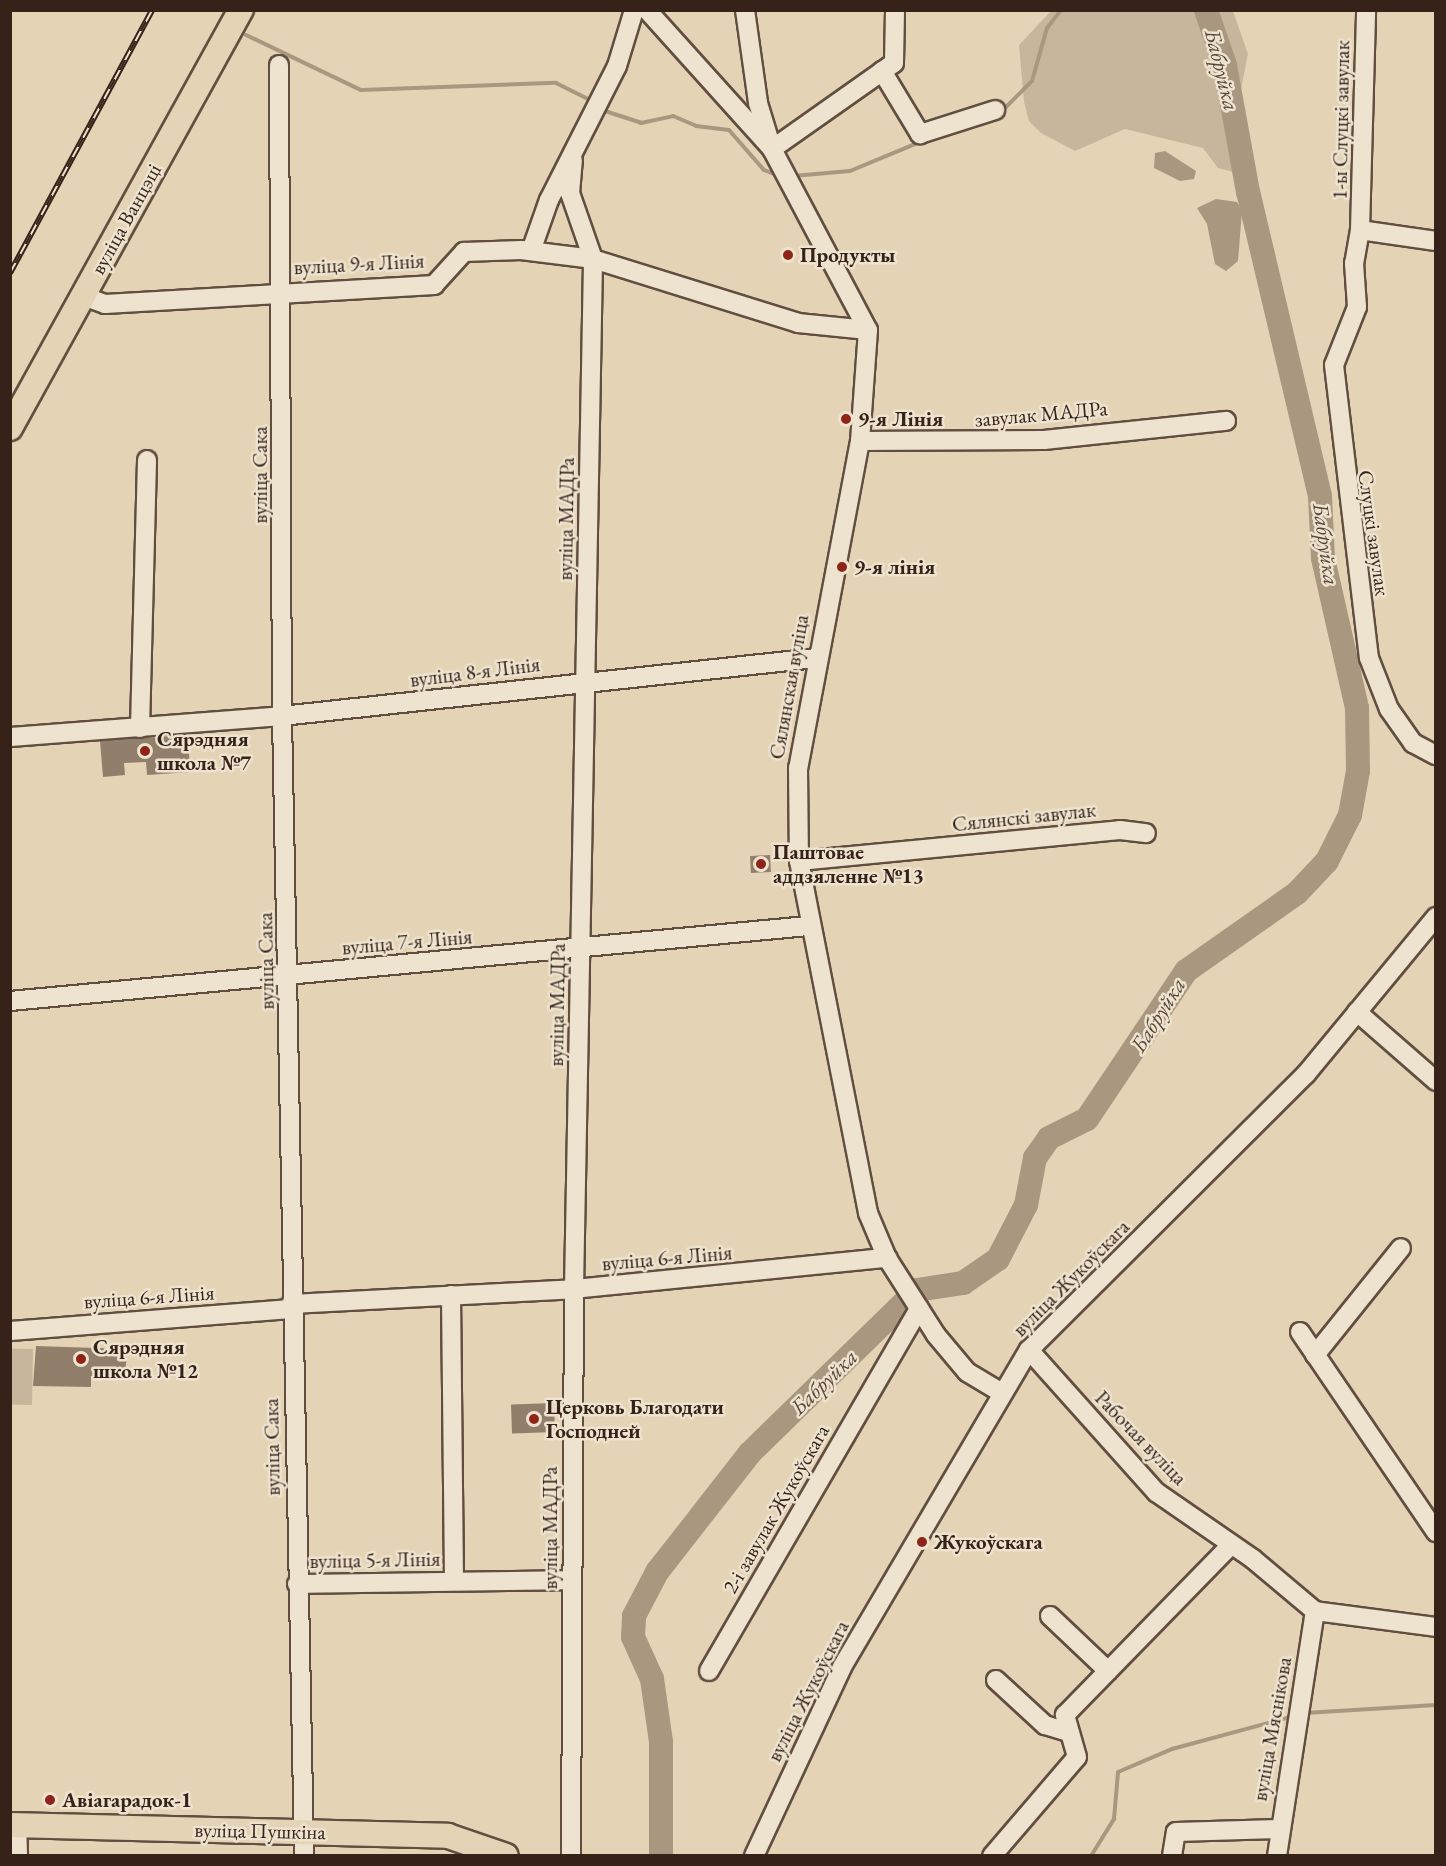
<!DOCTYPE html>
<html>
<head>
<meta charset="utf-8">
<style>
	body { margin:0 }
	#map { position:relative; width:1446px; height:1866px; overflow:hidden; background:#e4d4b5; font-family:"EB Garamond",serif }
	div>[style] { position:absolute }
	.green>* { inset:0; background:#c7b69b; transform-origin:0 0 }
	.water>* { inset:0; background:#a99780 }
	.stream>* { height:4px; margin:-2px; padding:0 2px; transform-origin:2px; border-radius:2px; background:#a99780 }
	.river>* { height:24px; margin:-12px; padding:0 12px; transform-origin:12px; border-radius:12px; background:#a99780 }
	.building>* { inset:0; background:#917f6b; transform-origin:0 0 }
	.roads { filter:drop-shadow(2px 0 #624e41) drop-shadow(-2px 0 #624e41) drop-shadow(0 2px #624e41) drop-shadow(0 -2px #624e41) }
	.minor>* { height:18px; margin:-9px; padding:0 9px; transform-origin:9px; border-radius:9px; background:#ede3cf }
	.major>* { height:24px; margin:-12px; padding:0 12px; transform-origin:12px; border-radius:12px; background:#e4d4b5 }
	.rail>* { height:6px; margin-top:-3px; transform-origin:0; background:repeating-linear-gradient(90deg,#ede3cf 0 11px,#37221a 0 22px); box-sizing:border-box; border-block:2px solid #37221a }
	.dots>* { width:16px; height:16px; translate:-50% -50%; box-sizing:border-box; border:3px solid #ede3cf; border-radius:50% }
	span { translate:-50% -50%; white-space:nowrap; text-align:center; line-height:1.15; -webkit-text-stroke:5px #ede3cf; paint-order:stroke }
	.street-label { font-size:21px; color:#37221a }
	.poi-label { font-size:21px; color:#37221a; font-weight:700 }
	.left { translate:0 -50%; text-align:left }
	.water-label { font-size:22px; color:#594539; font-style:italic }
	.frame { position:absolute; inset:0; border:12px solid #37221a; pointer-events:none }
</style>
</head>
<body>
<div id="map">
	<div class="green">
		<i style="clip-path:polygon(1052px 10px,1233px 11px,1248px 54px,1240px 94px,1252px 161px,1233px 172px,1218px 168px,1203px 148px,1125px 129px,1075px 151px,1041px 133px,1029px 121px,1024px 102px,1019px 45px)"></i>
		<i style="left:33px;top:1349px;width:56px;height:22px;rotate:91deg"></i>
	</div>
	<div class="water">
		<i style="clip-path:polygon(1165px 151px,1196px 171px,1194px 179px,1180px 181px,1154px 168px,1155px 153px)"></i>
		<i style="clip-path:polygon(1216px 199px,1237px 202px,1242px 211px,1238px 261px,1226px 271px,1215px 264px,1207px 224px,1197px 208px)"></i>
	</div>
	<div class="stream">
		<i style="left:246px;top:35px;width:127px;rotate:25.6deg"></i>
		<i style="left:361px;top:90px;width:195px;rotate:-2.1deg"></i>
		<i style="left:556px;top:83px;width:42px;rotate:26.6deg"></i>
		<i style="left:605px;top:111px;width:38px;rotate:18deg"></i>
		<i style="left:641px;top:123px;width:33px;rotate:-12deg"></i>
		<i style="left:673px;top:116px;width:25px;rotate:23deg"></i>
		<i style="left:696px;top:126px;width:33px;rotate:7deg"></i>
		<i style="left:729px;top:130px;width:53px;rotate:48.8deg"></i>
		<i style="left:764px;top:170px;width:17px;rotate:21deg"></i>
		<i style="left:1000px;top:113px;width:45px;rotate:-45deg"></i>
		<i style="left:1032px;top:81px;width:55px;rotate:-74.2deg"></i>
		<i style="left:1047px;top:28px;width:23px;rotate:-52deg"></i>
		<i style="left:793px;top:176px;width:57px;rotate:-5deg"></i>
		<i style="left:850px;top:171px;width:76px;rotate:-22.5deg"></i>
		<i style="left:1305px;top:1713px;width:131px;rotate:-3.5deg"></i>
		<i style="left:1091px;top:1856px;width:44px;rotate:-58.1deg"></i>
		<i style="left:1114px;top:1819px;width:47px;rotate:-85.1deg"></i>
		<i style="left:1118px;top:1772px;width:59px;rotate:-23.1deg"></i>
		<i style="left:1172px;top:1749px;width:126px;rotate:-15.1deg"></i>
	</div>
	<div class="river">
		<i style="left:661px;top:1856px;width:114px;rotate:-90deg"></i>
		<i style="left:661px;top:1742px;width:64px;rotate:-98.1deg"></i>
		<i style="left:652px;top:1679px;width:46px;rotate:-114.3deg"></i>
		<i style="left:633px;top:1637px;width:21px;rotate:-87deg"></i>
		<i style="left:634px;top:1616px;width:50px;rotate:-62.4deg"></i>
		<i style="left:657px;top:1572px;width:151px;rotate:-52deg"></i>
		<i style="left:750px;top:1453px;width:233px;rotate:-44.3deg"></i>
		<i style="left:917px;top:1290px;width:47px;rotate:-8.7deg"></i>
		<i style="left:963px;top:1283px;width:42px;rotate:-34.4deg"></i>
		<i style="left:998px;top:1259px;width:61px;rotate:-62.6deg"></i>
		<i style="left:1026px;top:1205px;width:48px;rotate:-79.2deg"></i>
		<i style="left:1035px;top:1158px;width:24px;rotate:-55deg"></i>
		<i style="left:1049px;top:1138px;width:42px;rotate:-26.6deg"></i>
		<i style="left:1087px;top:1119px;width:178px;rotate:-56.2deg"></i>
		<i style="left:1186px;top:971px;width:136px;rotate:-35.1deg"></i>
		<i style="left:1297px;top:893px;width:44px;rotate:-46.8deg"></i>
		<i style="left:1327px;top:861px;width:51px;rotate:-63.4deg"></i>
		<i style="left:1350px;top:815px;width:45px;rotate:-79.7deg"></i>
		<i style="left:1358px;top:771px;width:63px;rotate:-90.9deg"></i>
		<i style="left:1357px;top:708px;width:154px;rotate:-102.8deg"></i>
		<i style="left:1323px;top:558px;width:62px;rotate:-92.8deg"></i>
		<i style="left:1320px;top:496px;width:312px;rotate:-103.3deg"></i>
		<i style="left:1248px;top:192px;width:129px;rotate:-100.3deg"></i>
		<i style="left:1225px;top:65px;width:58px;rotate:-109.1deg"></i>
	</div>
	<div class="building">
		<i style="clip-path:polygon(188px 735px,190px 772px,147px 775px,146px 762px,124px 763px,125px 775px,103px 777px,100px 741px)"></i>
		<i style="left:770px;top:855px;width:17px;height:20px;rotate:87deg"></i>
		<i style="clip-path:polygon(36px 1346px,127px 1349px,125px 1378px,91px 1376px,91px 1387px,33px 1386px)"></i>
		<i style="left:554px;top:1403px;width:29px;height:43px;rotate:88deg"></i>
	</div>
	<div class="roads">
		<div class="minor">
			<i style="left:647px;top:10px;width:187px;rotate:48deg"></i>
			<i style="left:772px;top:149px;width:205px;rotate:62.1deg"></i>
			<i style="left:868px;top:330px;width:111px;rotate:94.1deg"></i>
			<i style="left:860px;top:441px;width:333px;rotate:100.7deg"></i>
			<i style="left:798px;top:768px;width:93px;rotate:89.4deg"></i>
			<i style="left:799px;top:861px;width:359px;rotate:78.9deg"></i>
			<i style="left:868px;top:1213px;width:49px;rotate:67.1deg"></i>
			<i style="left:887px;top:1258px;width:91px;rotate:57.5deg"></i>
			<i style="left:936px;top:1335px;width:48px;rotate:50deg"></i>
			<i style="left:967px;top:1372px;width:39px;rotate:31deg"></i>
			<i style="left:745px;top:10px;width:94px;rotate:82deg"></i>
			<i style="left:758px;top:103px;width:48px;rotate:73.1deg"></i>
			<i style="left:772px;top:149px;width:149px;rotate:-35.2deg"></i>
			<i style="left:894px;top:63px;width:53px;rotate:-88.9deg"></i>
			<i style="left:279px;top:65px;width:651px;rotate:89.74deg"></i>
			<i style="left:282px;top:716px;width:1140px;rotate:88.89deg"></i>
			<i style="left:882px;top:71px;width:74px;rotate:58.9deg"></i>
			<i style="left:920px;top:134px;width:79px;rotate:-17.7deg"></i>
			<i style="left:1360px;top:230px;width:220px;rotate:-88.4deg"></i>
			<i style="left:1436px;top:241px;width:77px;rotate:-171.8deg"></i>
			<i style="left:1360px;top:230px;width:34px;rotate:100deg"></i>
			<i style="left:1354px;top:263px;width:44px;rotate:86.1deg"></i>
			<i style="left:1357px;top:307px;width:62px;rotate:111.6deg"></i>
			<i style="left:1334px;top:365px;width:295px;rotate:83.2deg"></i>
			<i style="left:1369px;top:658px;width:55px;rotate:68.6deg"></i>
			<i style="left:1389px;top:709px;width:42px;rotate:54.8deg"></i>
			<i style="left:1413px;top:743px;width:26px;rotate:28deg"></i>
			<i style="left:531px;top:251px;width:54px;rotate:-70.6deg"></i>
			<i style="left:549px;top:200px;width:150px;rotate:-63.1deg"></i>
			<i style="left:617px;top:66px;width:59px;rotate:-73.1deg"></i>
			<i style="left:83px;top:296px;width:23px;rotate:20deg"></i>
			<i style="left:105px;top:304px;width:330px;rotate:-3.3deg"></i>
			<i style="left:434px;top:285px;width:45px;rotate:-47.7deg"></i>
			<i style="left:464px;top:252px;width:57px;rotate:-2deg"></i>
			<i style="left:521px;top:250px;width:73px;rotate:7.1deg"></i>
			<i style="left:593px;top:259px;width:215px;rotate:17.3deg"></i>
			<i style="left:798px;top:323px;width:70px;rotate:5.7deg"></i>
			<i style="left:860px;top:441px;width:184px;rotate:-0.3deg"></i>
			<i style="left:1044px;top:440px;width:183px;rotate:-6deg"></i>
			<i style="left:140px;top:728px;width:268px;rotate:-88.5deg"></i>
			<i style="left:10px;top:737px;width:273px;rotate:-4.4deg"></i>
			<i style="left:282px;top:716px;width:537px;rotate:-6.2deg"></i>
			<i style="left:799px;top:861px;width:322px;rotate:-5.5deg"></i>
			<i style="left:1120px;top:830px;width:26px;rotate:7deg"></i>
			<i style="left:10px;top:1001px;width:802px;rotate:-5.37deg"></i>
			<i style="left:1357px;top:1012px;width:105px;rotate:41.1deg"></i>
			<i style="left:451px;top:1295px;width:285px;rotate:89.4deg"></i>
			<i style="left:291px;top:1304px;width:283px;rotate:-3deg"></i>
			<i style="left:574px;top:1289px;width:315px;rotate:-5.7deg"></i>
			<i style="left:10px;top:1331px;width:282px;rotate:-4.5deg"></i>
			<i style="left:1300px;top:1332px;width:242px;rotate:55.8deg"></i>
			<i style="left:1029px;top:1350px;width:191px;rotate:48.2deg"></i>
			<i style="left:1156px;top:1492px;width:118px;rotate:34.6deg"></i>
			<i style="left:1253px;top:1559px;width:81px;rotate:40deg"></i>
			<i style="left:1315px;top:1611px;width:122px;rotate:7.5deg"></i>
			<i style="left:1315px;top:1355px;width:137px;rotate:-51.2deg"></i>
			<i style="left:297px;top:1584px;width:275px;rotate:-0.8deg"></i>
			<i style="left:1050px;top:1616px;width:80px;rotate:43.5deg"></i>
			<i style="left:709px;top:1671px;width:419px;rotate:-59.9deg"></i>
			<i style="left:996px;top:1680px;width:67px;rotate:42.6deg"></i>
			<i style="left:1045px;top:1725px;width:24px;rotate:17deg"></i>
			<i style="left:17px;top:1825px;width:31px;rotate:88deg"></i>
			<i style="left:571px;top:1856px;width:567px;rotate:-89.7deg"></i>
			<i style="left:574px;top:1289px;width:1030px;rotate:-88.94deg"></i>
			<i style="left:593px;top:259px;width:70px;rotate:-109.2deg"></i>
			<i style="left:570px;top:193px;width:33px;rotate:-85deg"></i>
			<i style="left:754px;top:1856px;width:208px;rotate:-65deg"></i>
			<i style="left:842px;top:1667px;width:368px;rotate:-59.5deg"></i>
			<i style="left:1029px;top:1350px;width:391px;rotate:-44.9deg"></i>
			<i style="left:1306px;top:1074px;width:204px;rotate:-50.4deg"></i>
			<i style="left:992px;top:1856px;width:130px;rotate:-49.4deg"></i>
			<i style="left:1077px;top:1757px;width:44px;rotate:-105.9deg"></i>
			<i style="left:1065px;top:1715px;width:238px;rotate:-45.7deg"></i>
			<i style="left:1172px;top:1856px;width:24px;rotate:-81deg"></i>
			<i style="left:1176px;top:1832px;width:102px;rotate:-1.7deg"></i>
			<i style="left:1277px;top:1856px;width:248px;rotate:-81.2deg"></i>
		</div>
		<div class="major">
			<i style="left:10px;top:428px;width:478px;rotate:-61.1deg"></i>
			<i style="left:10px;top:1825px;width:438px;rotate:1.4deg"></i>
			<i style="left:448px;top:1836px;width:61px;rotate:19deg"></i>
		</div>
	</div>
	<div class="rail">
		<i style="left:10px;top:273px;width:299px;rotate:-61.6deg"></i>
	</div>
	<div class="dots">
		<i style="left:788px;top:255px;background:#8f2418"></i>
		<i style="left:846px;top:419px;background:#8f2418"></i>
		<i style="left:842px;top:567px;background:#8f2418"></i>
		<i style="left:145px;top:751px;background:#8f2418"></i>
		<i style="left:761px;top:864px;background:#8f2418"></i>
		<i style="left:81px;top:1359px;background:#8f2418"></i>
		<i style="left:534px;top:1419px;background:#8f2418"></i>
		<i style="left:922px;top:1542px;background:#8f2418"></i>
		<i style="left:50px;top:1800px;background:#8f2418"></i>
	</div>
	<div class="street-label">
		<span style="left:1341px;top:120px;rotate:-89deg">1-ы Слуцкі завулак</span>
		<span style="left:126px;top:219px;rotate:-61deg">вуліца Ванцэці</span>
		<span style="left:359px;top:264px;rotate:-3deg">вуліца 9-я Лінія</span>
		<span style="left:1041px;top:414px;rotate:-5deg">завулак МАДРа</span>
		<span style="left:260px;top:475px;rotate:-90deg">вуліца Сака</span>
		<span style="left:566px;top:519px;rotate:-89deg">вуліца МАДРа</span>
		<span style="left:1374px;top:533px;rotate:82deg">Слуцкі завулак</span>
		<span style="left:475px;top:672px;rotate:-7deg">вуліца 8-я Лінія</span>
		<span style="left:789px;top:687px;rotate:-80deg">Сялянская вуліца</span>
		<span style="left:1024px;top:817px;rotate:-6deg">Сялянскі завулак</span>
		<span style="left:407px;top:942px;rotate:-5deg">вуліца 7-я Лінія</span>
		<span style="left:266px;top:961px;rotate:-91deg">вуліца Сака</span>
		<span style="left:557px;top:1005px;rotate:-89deg">вуліца МАДРа</span>
		<span style="left:667px;top:1258px;rotate:-5deg">вуліца 6-я Лінія</span>
		<span style="left:1071px;top:1278px;rotate:-45deg">вуліца Жукоўскага</span>
		<span style="left:149px;top:1297px;rotate:-4deg">вуліца 6-я Лінія</span>
		<span style="left:1141px;top:1438px;rotate:46deg">Рабочая вуліца</span>
		<span style="left:272px;top:1447px;rotate:-91deg">вуліца Сака</span>
		<span style="left:776px;top:1509px;rotate:-60deg">2-і завулак Жукоўскага</span>
		<span style="left:550px;top:1528px;rotate:-90deg">вуліца МАДРа</span>
		<span style="left:375px;top:1560px;rotate:-1deg">вуліца 5-я Лінія</span>
		<span style="left:808px;top:1691px;rotate:-63deg">вуліца Жукоўскага</span>
		<span style="left:1272px;top:1729px;rotate:-80deg">вуліца Мяснікова</span>
		<span style="left:260px;top:1831px;rotate:1deg">вуліца Пушкіна</span>
	</div>
	<div class="poi-label">
		<span class="left" style="left:800px;top:255px">Продукты</span>
		<span class="left" style="left:858px;top:419px">9-я Лінія</span>
		<span class="left" style="left:854px;top:567px">9-я лінія</span>
		<span class="left" style="left:157px;top:751px">Сярэдняя<br>школа №7</span>
		<span class="left" style="left:773px;top:864px">Паштовае<br>аддзяленне №13</span>
		<span class="left" style="left:93px;top:1359px">Сярэдняя<br>школа №12</span>
		<span class="left" style="left:546px;top:1419px">Церковь Благодати<br>Господней</span>
		<span class="left" style="left:934px;top:1542px">Жукоўскага</span>
		<span class="left" style="left:62px;top:1800px">Авіагарадок-1</span>
	</div>
	<div class="water-label">
		<span style="left:1222px;top:70px;rotate:76deg">Бабруйка</span>
		<span style="left:1326px;top:544px;rotate:82deg">Бабруйка</span>
		<span style="left:1158px;top:1015px;rotate:-58deg">Бабруйка</span>
		<span style="left:824px;top:1382px;rotate:-44deg">Бабруйка</span>
	</div>
	<div class="frame"></div>
</div>
</body>
</html>
